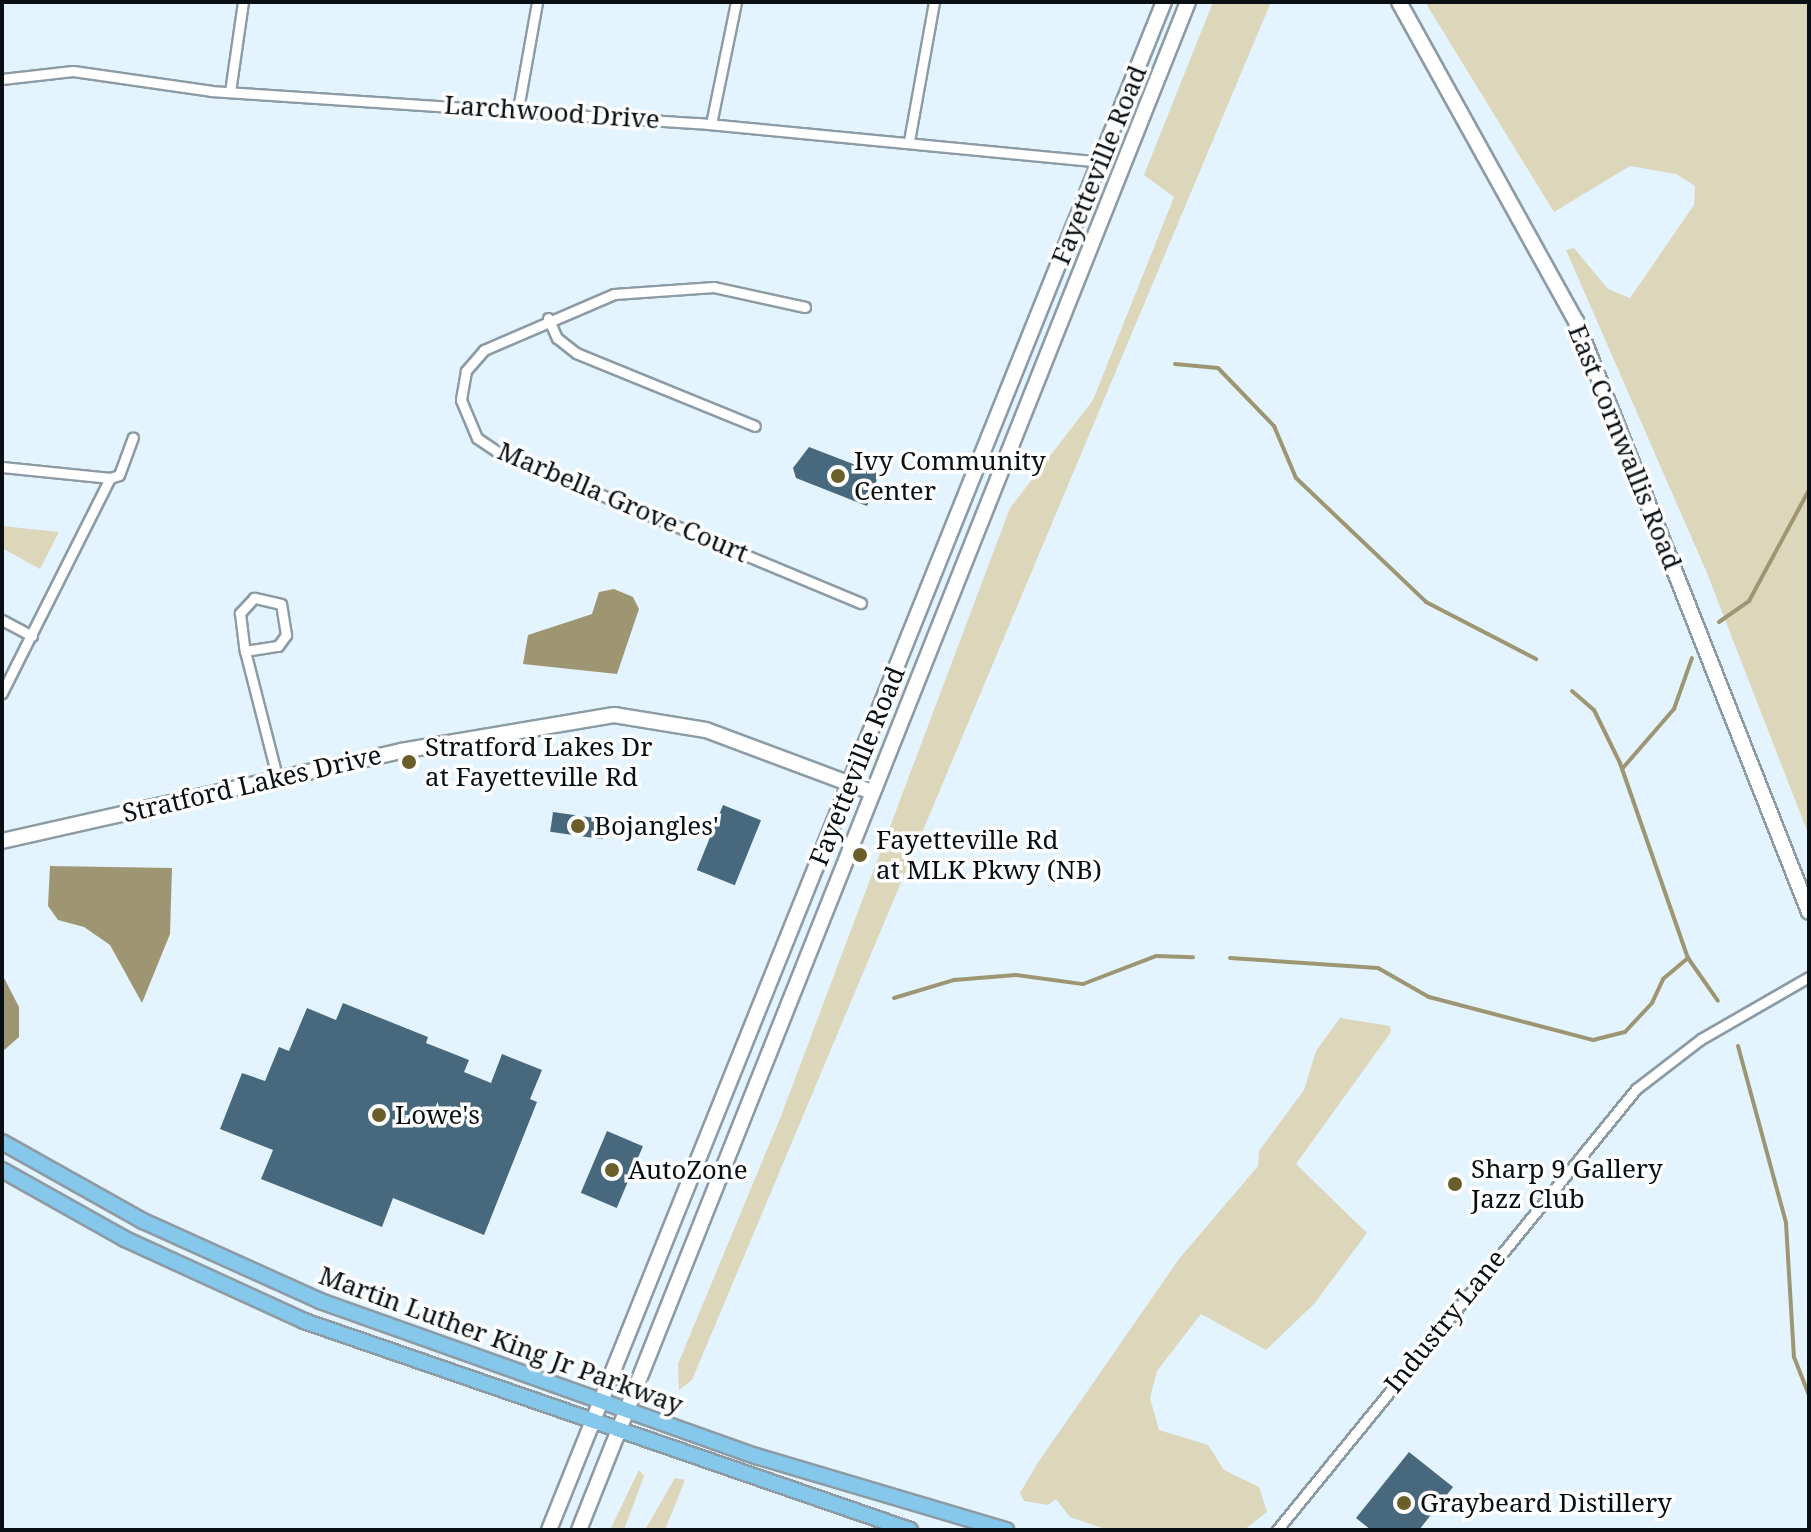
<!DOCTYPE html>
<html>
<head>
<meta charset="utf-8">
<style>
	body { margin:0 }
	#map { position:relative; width:1811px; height:1532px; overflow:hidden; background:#e4f4fe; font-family:"Noto Serif",serif }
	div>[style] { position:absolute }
	.green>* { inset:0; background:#dcd6bb }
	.water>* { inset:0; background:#9e9673 }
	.stream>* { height:4px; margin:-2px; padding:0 2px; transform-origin:2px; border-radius:2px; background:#9e9673 }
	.building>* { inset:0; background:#48697d; transform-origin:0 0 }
	.roads { filter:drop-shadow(2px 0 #8d9ba5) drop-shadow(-2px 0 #8d9ba5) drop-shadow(0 2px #8d9ba5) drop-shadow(0 -2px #8d9ba5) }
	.street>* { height:9px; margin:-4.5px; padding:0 4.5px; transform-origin:4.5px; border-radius:4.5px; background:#fff }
	.secondary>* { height:14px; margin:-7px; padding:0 7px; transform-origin:7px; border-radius:7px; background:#fff }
	.primary>* { height:14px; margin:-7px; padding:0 7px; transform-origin:7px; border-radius:7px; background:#86c8eb }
	.dots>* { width:22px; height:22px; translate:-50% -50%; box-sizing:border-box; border:4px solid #fefefe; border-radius:50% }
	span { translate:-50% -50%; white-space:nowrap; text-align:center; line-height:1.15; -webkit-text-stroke:7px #fefefe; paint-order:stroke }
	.street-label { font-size:26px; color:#090f12 }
	.poi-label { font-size:26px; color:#090f12 }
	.left { translate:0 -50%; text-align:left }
	.frame { position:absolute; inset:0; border:4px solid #090f12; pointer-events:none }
</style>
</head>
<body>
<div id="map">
	<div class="green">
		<i style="clip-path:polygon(1213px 2px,1271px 2px,692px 1380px,679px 1390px,678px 1364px,781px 1116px,1010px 508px,1093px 400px,1174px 197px,1144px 175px)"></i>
		<i style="clip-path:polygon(1425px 2px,1809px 2px,1809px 836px,1707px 573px,1566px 250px,1574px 248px,1608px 289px,1630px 298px,1694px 205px,1695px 186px,1676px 174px,1630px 166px,1554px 212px)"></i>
		<i style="clip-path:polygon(2px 526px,59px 532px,40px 569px,2px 548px)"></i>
		<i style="clip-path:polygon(1340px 1018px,1390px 1026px,1391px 1032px,1296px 1164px,1367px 1233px,1314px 1304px,1266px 1350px,1201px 1314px,1157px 1371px,1150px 1398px,1159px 1430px,1208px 1445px,1224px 1470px,1259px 1487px,1267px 1512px,1244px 1530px,1108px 1530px,1070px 1517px,1056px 1499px,1048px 1505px,1024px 1501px,1020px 1493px,1037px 1464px,1179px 1259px,1258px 1166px,1259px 1151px,1304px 1090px,1316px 1051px)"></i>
		<i style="clip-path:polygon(639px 1470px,644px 1476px,624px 1530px,610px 1530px)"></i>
		<i style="clip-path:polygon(675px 1478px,685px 1480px,665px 1530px,645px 1530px)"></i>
	</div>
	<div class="water">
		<i style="clip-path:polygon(614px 589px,633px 597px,639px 609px,617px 674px,523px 664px,528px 635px,592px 614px,599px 592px)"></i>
		<i style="clip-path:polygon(50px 866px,172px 868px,170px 934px,142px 1003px,110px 945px,84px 927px,58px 920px,48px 906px)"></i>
		<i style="clip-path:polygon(2px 974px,19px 1007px,19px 1037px,2px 1052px)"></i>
	</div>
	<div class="stream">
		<i style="left:1175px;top:364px;width:43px;rotate:5.3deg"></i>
		<i style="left:1218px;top:368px;width:81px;rotate:46deg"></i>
		<i style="left:1274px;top:426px;width:56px;rotate:67.1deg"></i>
		<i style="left:1296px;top:478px;width:180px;rotate:43.6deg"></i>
		<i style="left:1426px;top:602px;width:124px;rotate:27.4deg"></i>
		<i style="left:1719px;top:622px;width:37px;rotate:-35deg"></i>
		<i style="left:1749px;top:601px;width:126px;rotate:-61.6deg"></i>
		<i style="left:1572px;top:691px;width:29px;rotate:41deg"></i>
		<i style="left:1594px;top:710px;width:59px;rotate:63.9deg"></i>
		<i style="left:1620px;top:763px;width:207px;rotate:70.8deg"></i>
		<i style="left:1688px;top:958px;width:52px;rotate:55.1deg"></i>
		<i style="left:1622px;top:769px;width:79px;rotate:-49.1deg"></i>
		<i style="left:1674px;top:709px;width:54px;rotate:-70.6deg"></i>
		<i style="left:1230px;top:958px;width:148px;rotate:3.9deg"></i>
		<i style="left:1378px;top:968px;width:59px;rotate:29.6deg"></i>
		<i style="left:1429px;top:997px;width:170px;rotate:14.7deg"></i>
		<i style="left:1593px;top:1040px;width:33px;rotate:-14deg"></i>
		<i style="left:1625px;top:1032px;width:40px;rotate:-47deg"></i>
		<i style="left:1652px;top:1003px;width:26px;rotate:-65deg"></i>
		<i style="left:1663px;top:979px;width:33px;rotate:-40deg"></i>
		<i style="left:894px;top:998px;width:63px;rotate:-16.7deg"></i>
		<i style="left:954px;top:980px;width:62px;rotate:-4.6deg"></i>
		<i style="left:1016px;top:975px;width:68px;rotate:7.7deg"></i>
		<i style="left:1083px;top:984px;width:78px;rotate:-21deg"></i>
		<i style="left:1156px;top:956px;width:37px;rotate:2deg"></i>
		<i style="left:1738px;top:1046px;width:183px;rotate:74.8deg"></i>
		<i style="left:1786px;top:1223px;width:134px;rotate:86.6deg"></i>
		<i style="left:1794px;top:1357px;width:41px;rotate:68.5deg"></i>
	</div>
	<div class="building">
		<i style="clip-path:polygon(809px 447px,879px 474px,867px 506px,796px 478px,793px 468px)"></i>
		<i style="left:723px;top:805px;width:41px;height:70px;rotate:22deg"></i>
		<i style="left:553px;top:812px;width:53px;height:20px;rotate:8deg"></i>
		<i style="clip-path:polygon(343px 1003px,428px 1037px,426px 1043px,469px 1060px,464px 1072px,491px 1083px,502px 1054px,542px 1070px,530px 1099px,537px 1102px,484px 1235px,393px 1198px,382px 1227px,261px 1179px,273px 1150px,220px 1129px,242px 1073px,265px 1081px,279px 1047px,289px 1051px,307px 1008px,336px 1020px)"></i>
		<i style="left:607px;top:1131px;width:39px;height:67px;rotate:23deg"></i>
		<i style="clip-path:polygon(1409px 1452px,1453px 1487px,1419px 1530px,1371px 1530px,1356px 1518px)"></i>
	</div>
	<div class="roads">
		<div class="street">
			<i style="left:2px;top:79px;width:71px;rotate:-6.4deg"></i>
			<i style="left:73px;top:71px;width:139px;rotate:8.2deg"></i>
			<i style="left:211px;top:91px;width:487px;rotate:3.8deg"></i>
			<i style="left:697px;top:123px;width:406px;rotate:5.5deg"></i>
			<i style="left:230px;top:92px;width:91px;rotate:-81.8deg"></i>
			<i style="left:518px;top:109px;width:109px;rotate:-79.9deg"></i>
			<i style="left:711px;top:124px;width:125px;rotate:-78.4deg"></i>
			<i style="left:909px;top:141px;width:141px;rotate:-79.8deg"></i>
			<i style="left:805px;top:307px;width:93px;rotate:-167.6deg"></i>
			<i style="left:714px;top:287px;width:100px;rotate:176deg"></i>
			<i style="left:614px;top:294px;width:142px;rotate:156.7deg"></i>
			<i style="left:484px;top:350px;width:28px;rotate:131deg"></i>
			<i style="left:466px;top:371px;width:29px;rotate:100deg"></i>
			<i style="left:461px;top:400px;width:41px;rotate:67.2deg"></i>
			<i style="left:477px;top:438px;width:25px;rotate:34deg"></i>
			<i style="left:498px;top:452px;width:393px;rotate:22.6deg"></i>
			<i style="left:548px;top:318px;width:22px;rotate:66deg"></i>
			<i style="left:557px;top:338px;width:24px;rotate:38deg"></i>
			<i style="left:576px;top:353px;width:193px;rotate:22.2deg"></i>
			<i style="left:2px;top:467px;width:109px;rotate:5.8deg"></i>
			<i style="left:110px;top:478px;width:241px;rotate:116.7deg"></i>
			<i style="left:110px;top:478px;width:9px;rotate:-18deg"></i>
			<i style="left:119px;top:475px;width:40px;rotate:-69.8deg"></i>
			<i style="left:2px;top:620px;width:34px;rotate:28deg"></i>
			<i style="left:245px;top:651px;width:33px;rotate:-9deg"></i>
			<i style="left:278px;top:646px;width:14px;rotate:-54deg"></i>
			<i style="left:286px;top:635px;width:31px;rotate:-99deg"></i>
			<i style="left:281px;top:604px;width:28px;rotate:-167deg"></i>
			<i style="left:254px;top:598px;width:21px;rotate:133deg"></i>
			<i style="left:240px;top:613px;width:38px;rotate:83deg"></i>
			<i style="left:245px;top:651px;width:130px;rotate:75.7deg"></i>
			<i style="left:1277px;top:1530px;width:569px;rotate:-50.85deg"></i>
			<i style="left:1636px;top:1089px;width:82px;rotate:-37.6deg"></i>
			<i style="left:1701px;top:1039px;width:125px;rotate:-29.9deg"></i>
		</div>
		<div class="secondary">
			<i style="left:1399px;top:2px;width:365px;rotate:61deg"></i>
			<i style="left:1576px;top:321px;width:635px;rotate:68.48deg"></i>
			<i style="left:2px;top:841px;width:409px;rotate:-12.7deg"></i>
			<i style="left:401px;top:751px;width:216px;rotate:-9.6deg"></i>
			<i style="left:614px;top:715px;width:93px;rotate:9.3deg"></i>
			<i style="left:706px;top:730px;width:177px;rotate:20.5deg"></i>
			<i style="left:549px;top:1530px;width:1647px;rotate:-68.08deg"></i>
			<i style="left:579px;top:1530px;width:1645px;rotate:-68.27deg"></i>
		</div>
		<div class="primary">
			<i style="left:2px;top:1142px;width:162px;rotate:29.3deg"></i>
			<i style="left:143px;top:1221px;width:194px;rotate:24.3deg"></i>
			<i style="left:320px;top:1301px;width:463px;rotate:19.6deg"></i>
			<i style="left:756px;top:1456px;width:261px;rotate:16.5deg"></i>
			<i style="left:2px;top:1170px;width:141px;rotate:29.3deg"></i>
			<i style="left:125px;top:1239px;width:197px;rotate:24.6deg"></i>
			<i style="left:304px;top:1321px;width:641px;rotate:19.03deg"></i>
		</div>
	</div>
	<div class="dots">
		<i style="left:838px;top:476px;background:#6a5e2b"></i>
		<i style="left:409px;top:762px;background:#6a5e2b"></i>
		<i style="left:578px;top:826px;background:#6a5e2b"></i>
		<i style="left:860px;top:855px;background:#6a5e2b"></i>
		<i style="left:379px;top:1115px;background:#6a5e2b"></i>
		<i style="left:612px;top:1170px;background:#6a5e2b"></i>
		<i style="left:1455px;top:1184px;background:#6a5e2b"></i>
		<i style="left:1404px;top:1503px;background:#6a5e2b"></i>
	</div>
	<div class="street-label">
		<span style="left:552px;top:112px;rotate:4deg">Larchwood Drive</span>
		<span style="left:1099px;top:165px;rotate:-68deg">Fayetteville Road</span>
		<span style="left:1625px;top:447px;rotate:68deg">East Cornwallis Road</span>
		<span style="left:623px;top:502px;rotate:23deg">Marbella Grove Court</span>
		<span style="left:857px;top:766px;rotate:-68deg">Fayetteville Road</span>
		<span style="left:252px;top:784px;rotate:-13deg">Stratford Lakes Drive</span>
		<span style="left:1445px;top:1321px;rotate:-51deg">Industry Lane</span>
		<span style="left:501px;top:1340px;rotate:20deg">Martin Luther King Jr Parkway</span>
	</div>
	<div class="poi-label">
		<span class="left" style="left:854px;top:476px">Ivy Community<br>Center</span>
		<span class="left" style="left:425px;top:762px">Stratford Lakes Dr<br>at Fayetteville Rd</span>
		<span class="left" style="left:594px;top:826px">Bojangles'</span>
		<span class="left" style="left:876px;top:855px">Fayetteville Rd<br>at MLK Pkwy (NB)</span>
		<span class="left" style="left:395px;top:1115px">Lowe's</span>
		<span class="left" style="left:1471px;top:1184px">Sharp 9 Gallery<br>Jazz Club</span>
		<span class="left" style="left:628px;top:1170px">AutoZone</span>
		<span class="left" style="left:1420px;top:1503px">Graybeard Distillery</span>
	</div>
	<div class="frame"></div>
</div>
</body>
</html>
